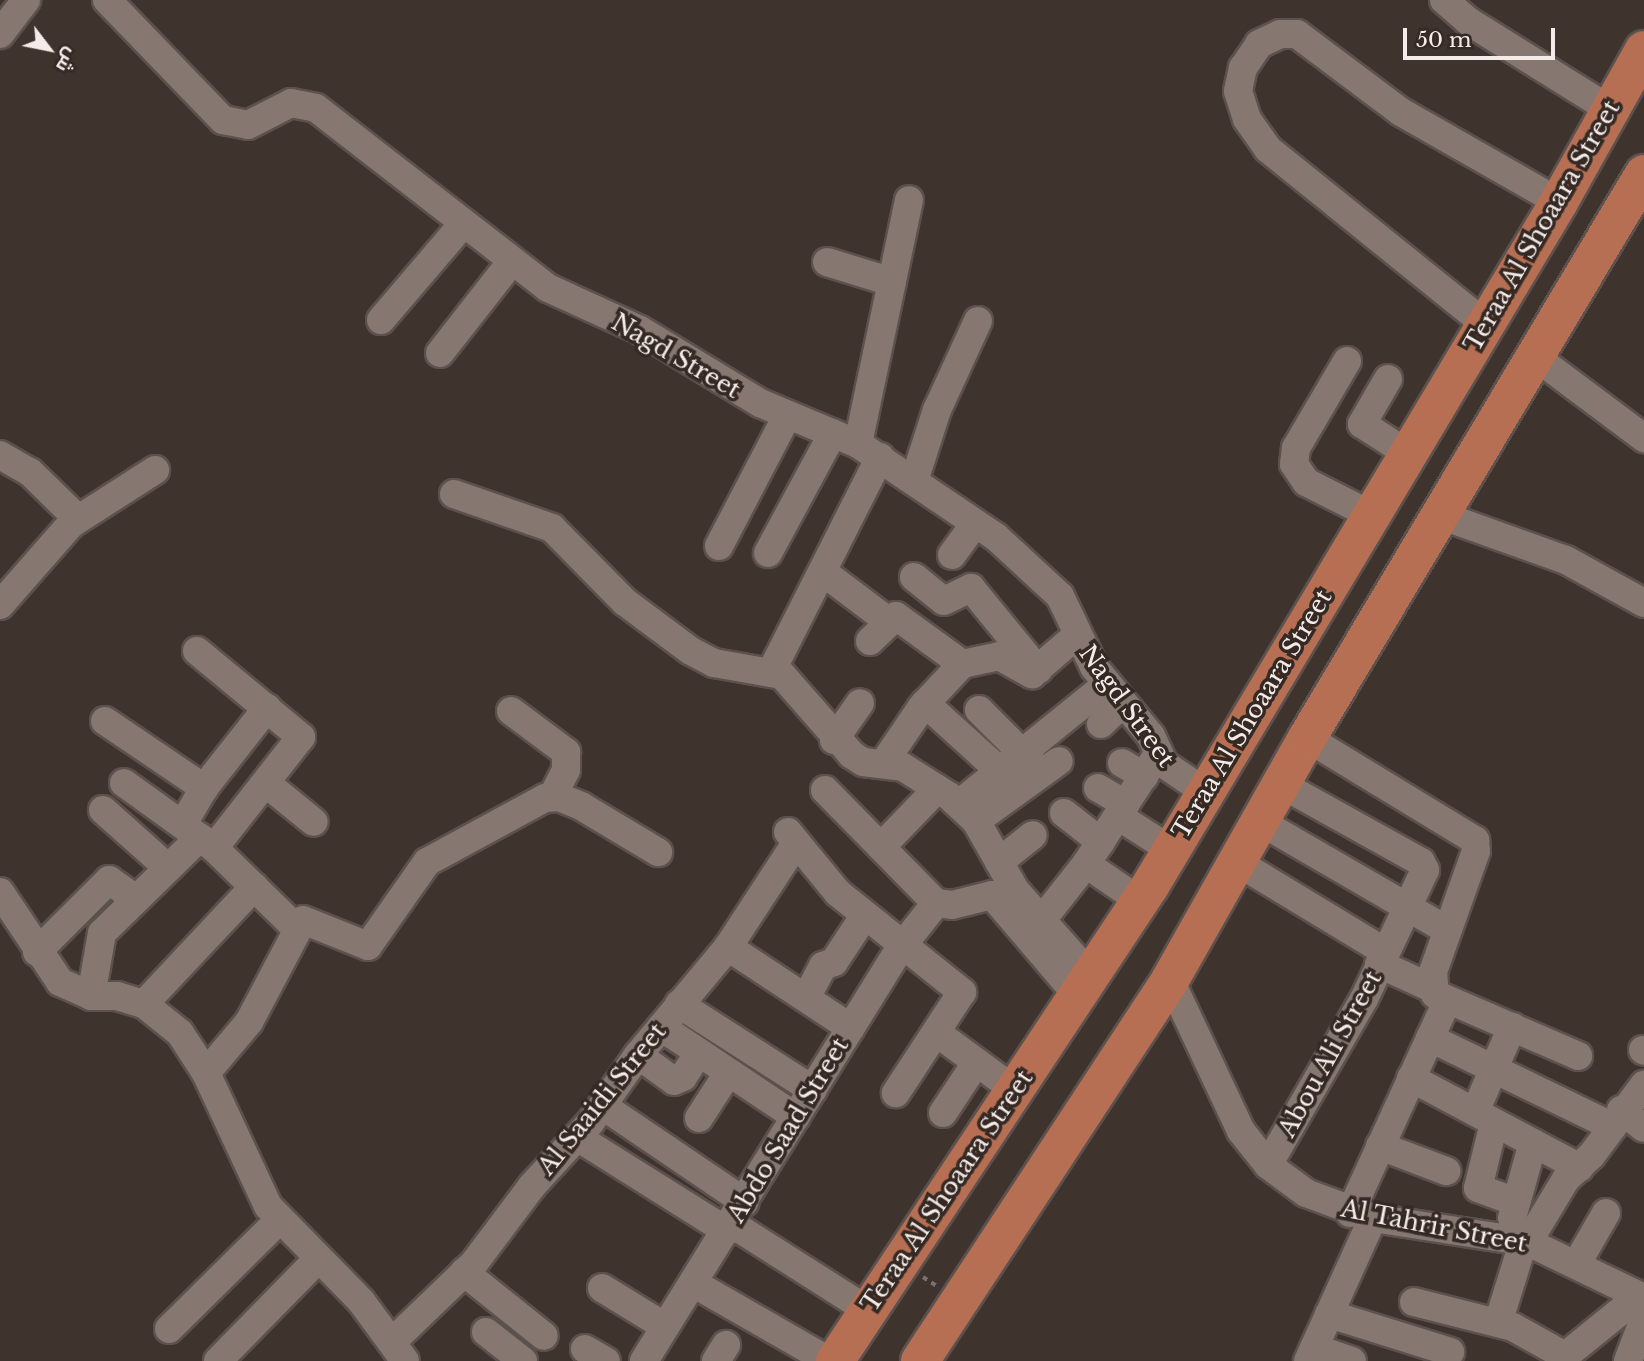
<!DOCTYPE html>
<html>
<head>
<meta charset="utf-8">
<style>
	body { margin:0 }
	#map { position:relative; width:1644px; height:1361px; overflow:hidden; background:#3f332e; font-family:"Libre Baskerville",Cairo,serif }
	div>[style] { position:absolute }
	.path>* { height:3.5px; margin-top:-1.75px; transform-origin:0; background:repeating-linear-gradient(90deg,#7b706b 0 5px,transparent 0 10px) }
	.roads { filter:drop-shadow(2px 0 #5c514d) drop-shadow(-2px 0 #5c514d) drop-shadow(0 2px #5c514d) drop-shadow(0 -2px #5c514d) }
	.minor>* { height:28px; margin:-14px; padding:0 14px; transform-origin:14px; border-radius:14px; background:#867771 }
	.highway>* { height:38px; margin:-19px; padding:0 19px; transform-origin:19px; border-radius:19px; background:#b76f54 }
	span { translate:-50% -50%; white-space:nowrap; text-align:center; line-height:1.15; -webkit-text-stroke:7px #352924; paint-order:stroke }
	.street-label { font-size:24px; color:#f5ece9 }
	.north { position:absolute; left:14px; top:14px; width:70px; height:70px; -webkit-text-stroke:5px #352924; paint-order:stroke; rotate:122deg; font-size:19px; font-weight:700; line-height:28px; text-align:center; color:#f5ece9 }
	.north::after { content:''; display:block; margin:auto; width:24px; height:32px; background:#f5ece9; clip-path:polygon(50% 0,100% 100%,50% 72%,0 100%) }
	.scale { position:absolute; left:1403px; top:28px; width:152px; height:32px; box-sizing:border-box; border:4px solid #f5ece9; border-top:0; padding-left:9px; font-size:21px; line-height:24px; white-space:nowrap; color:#f5ece9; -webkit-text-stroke:5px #352924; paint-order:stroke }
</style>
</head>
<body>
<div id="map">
	<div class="path">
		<i style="left:923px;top:1277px;width:17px;rotate:33deg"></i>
	</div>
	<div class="roads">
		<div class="minor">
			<i style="left:107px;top:0;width:167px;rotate:46deg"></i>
			<i style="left:223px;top:120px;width:25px;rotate:11deg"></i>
			<i style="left:248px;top:125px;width:48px;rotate:-27.1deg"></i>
			<i style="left:291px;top:103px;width:25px;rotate:11deg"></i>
			<i style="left:316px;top:108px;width:294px;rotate:37.8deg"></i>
			<i style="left:548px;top:288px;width:101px;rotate:24.5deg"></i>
			<i style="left:640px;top:330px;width:140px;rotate:31.3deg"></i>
			<i style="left:760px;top:403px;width:106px;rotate:22.7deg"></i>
			<i style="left:858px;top:444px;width:166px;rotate:34deg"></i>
			<i style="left:996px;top:537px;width:87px;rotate:42.7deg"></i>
			<i style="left:1060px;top:596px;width:79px;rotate:64.4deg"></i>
			<i style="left:1094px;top:667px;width:89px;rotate:50.4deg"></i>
			<i style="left:1151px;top:736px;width:31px;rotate:65deg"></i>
			<i style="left:1164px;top:764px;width:50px;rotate:34.3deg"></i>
			<i style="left:1444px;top:0;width:32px;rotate:41deg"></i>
			<i style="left:1468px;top:21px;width:168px;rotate:31.9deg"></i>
			<i style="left:0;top:34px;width:43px;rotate:-52.6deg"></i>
			<i style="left:827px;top:262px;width:68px;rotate:17.1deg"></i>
			<i style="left:381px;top:320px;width:125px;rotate:-49.5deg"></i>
			<i style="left:1485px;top:324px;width:279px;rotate:-141.1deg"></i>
			<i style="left:1268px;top:149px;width:37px;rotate:-125deg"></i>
			<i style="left:1247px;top:119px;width:29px;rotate:-108deg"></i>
			<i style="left:1238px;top:91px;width:24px;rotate:-78deg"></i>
			<i style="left:1243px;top:68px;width:29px;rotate:-56deg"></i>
			<i style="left:1259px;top:44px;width:23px;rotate:-25deg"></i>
			<i style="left:1280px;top:34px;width:17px"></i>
			<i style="left:1297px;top:34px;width:130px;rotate:36.9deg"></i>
			<i style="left:1401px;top:112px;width:182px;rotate:29.7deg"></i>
			<i style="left:440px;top:353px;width:117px;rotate:-52deg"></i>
			<i style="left:1537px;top:358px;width:134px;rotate:36.8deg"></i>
			<i style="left:1347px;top:361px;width:101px;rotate:120.4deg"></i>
			<i style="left:1296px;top:448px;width:16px;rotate:97deg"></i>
			<i style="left:1294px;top:464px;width:22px;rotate:56deg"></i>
			<i style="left:1306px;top:482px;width:73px;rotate:26.9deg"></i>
			<i style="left:1388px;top:379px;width:52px;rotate:120deg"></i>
			<i style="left:1362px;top:424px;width:54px;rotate:32.8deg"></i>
			<i style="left:858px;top:444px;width:249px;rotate:-78.2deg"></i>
			<i style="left:0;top:455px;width:34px;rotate:30deg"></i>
			<i style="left:30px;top:472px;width:67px;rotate:44.4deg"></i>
			<i style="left:914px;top:481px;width:75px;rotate:-72.1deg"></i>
			<i style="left:937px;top:410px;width:98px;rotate:-65.3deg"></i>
			<i style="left:454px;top:494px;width:104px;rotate:19.1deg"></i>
			<i style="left:552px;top:528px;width:104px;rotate:45.4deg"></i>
			<i style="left:625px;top:602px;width:82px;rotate:36.6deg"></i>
			<i style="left:691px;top:651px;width:26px;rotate:28deg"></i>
			<i style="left:714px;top:663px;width:69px;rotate:10deg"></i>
			<i style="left:782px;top:675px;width:106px;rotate:48.8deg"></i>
			<i style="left:852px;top:755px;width:13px;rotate:32deg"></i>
			<i style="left:863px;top:762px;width:40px;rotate:7.1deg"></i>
			<i style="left:903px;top:767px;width:54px;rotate:32.2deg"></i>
			<i style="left:949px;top:796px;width:37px;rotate:43deg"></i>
			<i style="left:976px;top:821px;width:79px;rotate:60.5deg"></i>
			<i style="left:1015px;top:890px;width:116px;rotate:48.5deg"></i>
			<i style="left:1440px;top:515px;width:134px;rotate:19.7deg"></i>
			<i style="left:1566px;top:560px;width:89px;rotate:28.9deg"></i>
			<i style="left:719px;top:546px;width:147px;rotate:-62.4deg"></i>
			<i style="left:768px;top:553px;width:136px;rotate:-61.6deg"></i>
			<i style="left:952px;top:555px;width:39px;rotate:-54deg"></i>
			<i style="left:823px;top:572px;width:81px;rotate:37deg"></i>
			<i style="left:914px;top:577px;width:38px;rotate:39deg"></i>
			<i style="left:944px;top:601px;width:30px;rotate:-26deg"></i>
			<i style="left:971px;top:588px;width:106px;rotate:50.7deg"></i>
			<i style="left:0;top:605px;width:108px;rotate:-48.8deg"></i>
			<i style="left:71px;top:524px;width:100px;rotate:-32.7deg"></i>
			<i style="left:870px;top:641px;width:36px;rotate:-44deg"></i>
			<i style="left:896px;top:616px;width:82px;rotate:36deg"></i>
			<i style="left:197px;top:651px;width:135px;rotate:39.6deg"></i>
			<i style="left:301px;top:737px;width:141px;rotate:128.1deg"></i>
			<i style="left:772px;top:670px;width:239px;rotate:-63.1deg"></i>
			<i style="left:925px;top:703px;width:101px;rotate:42.2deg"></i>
			<i style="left:979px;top:710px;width:78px;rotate:45deg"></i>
			<i style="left:511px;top:711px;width:69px;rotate:36.7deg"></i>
			<i style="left:566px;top:752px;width:18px;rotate:90deg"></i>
			<i style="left:566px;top:770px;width:30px;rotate:117deg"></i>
			<i style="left:105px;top:721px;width:120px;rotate:34.1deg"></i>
			<i style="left:1101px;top:724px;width:30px;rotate:-44deg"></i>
			<i style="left:1307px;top:738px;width:197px;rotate:31.3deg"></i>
			<i style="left:1475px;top:840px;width:11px;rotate:85deg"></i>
			<i style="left:1476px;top:851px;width:128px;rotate:109.6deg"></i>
			<i style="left:1433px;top:972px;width:22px;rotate:85deg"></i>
			<i style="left:1435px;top:994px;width:156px;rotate:23.4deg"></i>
			<i style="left:834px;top:740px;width:45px;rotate:-54.9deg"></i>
			<i style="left:1122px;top:763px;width:26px;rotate:31deg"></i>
			<i style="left:883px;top:764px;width:68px;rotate:-55.8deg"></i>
			<i style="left:921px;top:708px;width:60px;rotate:-47deg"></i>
			<i style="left:962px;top:664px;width:38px;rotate:-12deg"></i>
			<i style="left:999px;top:656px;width:38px;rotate:29deg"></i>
			<i style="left:1032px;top:674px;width:60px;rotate:-40.9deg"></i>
			<i style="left:124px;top:783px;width:111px;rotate:35.8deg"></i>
			<i style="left:214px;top:848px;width:116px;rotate:44.3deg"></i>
			<i style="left:267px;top:784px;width:60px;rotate:39deg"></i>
			<i style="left:1098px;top:788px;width:32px;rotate:30deg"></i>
			<i style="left:825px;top:790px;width:158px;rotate:45.5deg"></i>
			<i style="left:936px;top:903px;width:16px;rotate:7deg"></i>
			<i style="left:952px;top:905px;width:41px;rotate:-14deg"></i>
			<i style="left:992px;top:895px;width:133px;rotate:49.6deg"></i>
			<i style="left:959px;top:804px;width:191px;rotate:-39deg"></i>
			<i style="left:103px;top:810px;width:87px;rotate:41.7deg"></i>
			<i style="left:1064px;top:813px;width:47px;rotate:38.1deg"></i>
			<i style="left:1118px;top:816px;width:63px;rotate:32.7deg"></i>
			<i style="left:976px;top:821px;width:102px;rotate:-35.9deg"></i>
			<i style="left:1259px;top:821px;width:217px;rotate:30.1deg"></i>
			<i style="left:183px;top:824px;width:42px;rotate:-59.7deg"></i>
			<i style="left:204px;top:788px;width:102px;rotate:-51.8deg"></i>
			<i style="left:788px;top:832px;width:79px;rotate:50.7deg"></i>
			<i style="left:838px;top:893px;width:159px;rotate:38.6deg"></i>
			<i style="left:962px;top:992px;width:121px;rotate:123.2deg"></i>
			<i style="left:881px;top:847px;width:81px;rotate:-46deg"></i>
			<i style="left:999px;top:862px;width:43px;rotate:-38.5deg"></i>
			<i style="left:1237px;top:862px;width:172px;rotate:31.2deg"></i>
			<i style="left:1086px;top:864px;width:65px;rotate:34.4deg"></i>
			<i style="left:0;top:892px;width:108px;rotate:56.3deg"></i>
			<i style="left:60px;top:982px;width:34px;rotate:24deg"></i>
			<i style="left:91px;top:996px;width:26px"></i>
			<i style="left:117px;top:996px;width:28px;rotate:17deg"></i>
			<i style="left:144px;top:1004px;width:46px;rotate:38.9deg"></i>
			<i style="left:180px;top:1033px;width:48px;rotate:57deg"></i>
			<i style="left:206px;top:1073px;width:147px;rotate:65deg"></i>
			<i style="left:268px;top:1206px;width:133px;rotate:45.6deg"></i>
			<i style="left:361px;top:1301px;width:74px;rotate:53.7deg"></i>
			<i style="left:1041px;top:921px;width:73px;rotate:-51.7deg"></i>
			<i style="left:1086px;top:864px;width:131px;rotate:-56.8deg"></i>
			<i style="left:728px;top:947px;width:147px;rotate:33.4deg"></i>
			<i style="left:37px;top:952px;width:102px;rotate:-45deg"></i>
			<i style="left:109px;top:880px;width:33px;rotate:35deg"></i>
			<i style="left:1379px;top:964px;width:58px;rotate:24.4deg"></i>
			<i style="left:1170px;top:980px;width:167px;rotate:64.8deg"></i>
			<i style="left:1241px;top:1131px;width:43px;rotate:51.5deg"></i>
			<i style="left:1268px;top:1165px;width:47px;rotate:36.4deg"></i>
			<i style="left:1306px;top:1193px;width:72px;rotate:20.5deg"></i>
			<i style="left:1373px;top:1218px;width:157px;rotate:8.8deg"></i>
			<i style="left:1528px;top:1242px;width:129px;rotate:25.8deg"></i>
			<i style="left:91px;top:996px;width:64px;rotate:-80.1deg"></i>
			<i style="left:102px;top:933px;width:137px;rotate:-44.4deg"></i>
			<i style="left:806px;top:998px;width:36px;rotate:-62deg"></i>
			<i style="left:823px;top:966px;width:12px;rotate:-20deg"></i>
			<i style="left:834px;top:962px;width:56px;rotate:-56.6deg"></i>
			<i style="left:144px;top:1004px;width:161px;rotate:-46.8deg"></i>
			<i style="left:679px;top:1004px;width:159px;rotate:32.7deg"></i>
			<i style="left:661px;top:1027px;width:162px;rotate:33.7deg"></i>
			<i style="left:937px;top:1033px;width:98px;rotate:36.3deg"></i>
			<i style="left:1430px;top:1038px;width:203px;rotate:25.9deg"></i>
			<i style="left:1643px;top:1050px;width:1px;rotate:45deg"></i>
			<i style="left:638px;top:1055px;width:44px;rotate:35.8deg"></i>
			<i style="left:674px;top:1081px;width:10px;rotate:-24deg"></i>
			<i style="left:683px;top:1077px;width:27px;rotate:-57deg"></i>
			<i style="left:206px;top:1073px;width:67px;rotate:-49.9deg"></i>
			<i style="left:249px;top:1022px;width:115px;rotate:-62.1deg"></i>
			<i style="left:303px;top:920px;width:70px;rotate:21.8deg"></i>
			<i style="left:368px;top:946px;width:103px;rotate:-54.9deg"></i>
			<i style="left:427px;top:862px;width:134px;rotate:-28.5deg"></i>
			<i style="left:545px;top:798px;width:14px;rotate:-4deg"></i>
			<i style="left:559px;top:797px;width:24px;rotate:22deg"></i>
			<i style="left:581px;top:806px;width:90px;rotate:30.9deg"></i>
			<i style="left:1411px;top:1078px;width:191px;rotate:28deg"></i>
			<i style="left:603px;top:1106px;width:171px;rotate:34.1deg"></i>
			<i style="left:1621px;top:1110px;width:29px;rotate:38deg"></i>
			<i style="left:1475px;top:1112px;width:93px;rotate:-66.5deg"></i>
			<i style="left:943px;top:1113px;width:60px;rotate:-56.6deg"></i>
			<i style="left:699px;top:1118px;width:54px;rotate:-57.2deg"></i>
			<i style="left:1494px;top:1123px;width:67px;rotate:103.8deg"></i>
			<i style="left:1478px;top:1188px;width:40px;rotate:20.2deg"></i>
			<i style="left:577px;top:1137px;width:177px;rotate:32.1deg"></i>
			<i style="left:1380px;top:1146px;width:71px;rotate:20.7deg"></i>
			<i style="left:1268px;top:1165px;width:192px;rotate:-60deg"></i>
			<i style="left:1364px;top:999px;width:143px;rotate:-64.7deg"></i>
			<i style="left:1425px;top:870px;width:9px;rotate:-117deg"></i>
			<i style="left:1421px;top:862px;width:160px;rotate:-150.9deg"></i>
			<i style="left:1350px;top:1213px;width:231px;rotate:-65.4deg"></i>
			<i style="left:1512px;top:1218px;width:78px;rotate:-74.4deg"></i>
			<i style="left:732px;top:1224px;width:159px;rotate:32.4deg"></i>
			<i style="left:1528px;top:1242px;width:74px;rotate:-58.9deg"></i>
			<i style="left:1566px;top:1179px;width:34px;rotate:-43deg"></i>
			<i style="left:1591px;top:1156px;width:89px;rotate:-53.3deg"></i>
			<i style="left:1576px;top:1265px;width:60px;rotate:-60deg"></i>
			<i style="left:464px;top:1272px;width:102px;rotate:38.7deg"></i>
			<i style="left:693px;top:1283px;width:157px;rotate:29.8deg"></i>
			<i style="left:602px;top:1288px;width:73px;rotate:31.5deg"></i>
			<i style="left:1414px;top:1302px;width:102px;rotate:14.2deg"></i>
			<i style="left:1513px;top:1327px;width:60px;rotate:29.1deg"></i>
			<i style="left:1329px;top:1314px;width:127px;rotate:17.4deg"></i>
			<i style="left:1498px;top:1323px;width:87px;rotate:-72.6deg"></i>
			<i style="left:169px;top:1329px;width:155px;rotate:-44.7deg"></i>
			<i style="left:486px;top:1332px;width:47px;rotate:38.1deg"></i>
			<i style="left:392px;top:1342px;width:115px;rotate:-43.9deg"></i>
			<i style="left:475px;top:1262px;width:95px;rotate:-53.1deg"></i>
			<i style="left:532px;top:1186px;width:86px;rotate:-47.4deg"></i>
			<i style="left:590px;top:1123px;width:83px;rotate:-54.8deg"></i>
			<i style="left:638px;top:1055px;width:141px;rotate:-50.2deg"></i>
			<i style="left:728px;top:947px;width:124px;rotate:-56.8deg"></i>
			<i style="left:1314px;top:1348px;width:40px;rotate:18.9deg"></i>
			<i style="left:585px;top:1349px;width:24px;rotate:30deg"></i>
			<i style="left:218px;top:1361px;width:143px;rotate:-45.6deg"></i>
			<i style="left:644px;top:1361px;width:482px;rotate:-58.2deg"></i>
			<i style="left:898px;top:951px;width:61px;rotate:-51.6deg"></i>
			<i style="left:716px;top:1361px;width:19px;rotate:-58deg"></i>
			<i style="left:1308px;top:1361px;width:157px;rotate:-65.6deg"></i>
			<i style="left:1559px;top:1361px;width:103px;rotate:-39.1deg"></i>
			<i style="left:1628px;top:1361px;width:45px;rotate:-69.1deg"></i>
		</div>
		<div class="highway">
			<i style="left:835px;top:1361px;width:570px;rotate:-56.45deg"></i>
			<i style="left:1150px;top:886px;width:797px;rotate:-59.12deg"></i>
			<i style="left:1559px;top:202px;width:174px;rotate:-60.8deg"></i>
			<i style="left:920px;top:1361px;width:456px;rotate:-56.7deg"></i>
			<i style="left:1170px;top:980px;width:278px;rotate:-60.5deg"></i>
			<i style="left:1307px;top:738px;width:657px;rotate:-59.14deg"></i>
		</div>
	</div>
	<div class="street-label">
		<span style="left:1542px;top:226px;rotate:-60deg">Teraa Al Shoaara Street</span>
		<span style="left:676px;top:356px;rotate:30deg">Nagd Street</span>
		<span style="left:1127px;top:706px;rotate:54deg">Nagd Street</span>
		<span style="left:1252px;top:714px;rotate:-59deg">Teraa Al Shoaara Street</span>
		<span style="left:1330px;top:1054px;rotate:-61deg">Abou Ali Street</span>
		<span style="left:602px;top:1099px;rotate:-51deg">Al Saaidi Street</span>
		<span style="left:788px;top:1130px;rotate:-59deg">Abdo Saad Street</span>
		<span style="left:947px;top:1191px;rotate:-56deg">Teraa Al Shoaara Street</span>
		<span style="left:1434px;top:1226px;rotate:11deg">Al Tahrir Street</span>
	</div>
	<div class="north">ش</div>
	<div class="scale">50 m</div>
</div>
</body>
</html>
